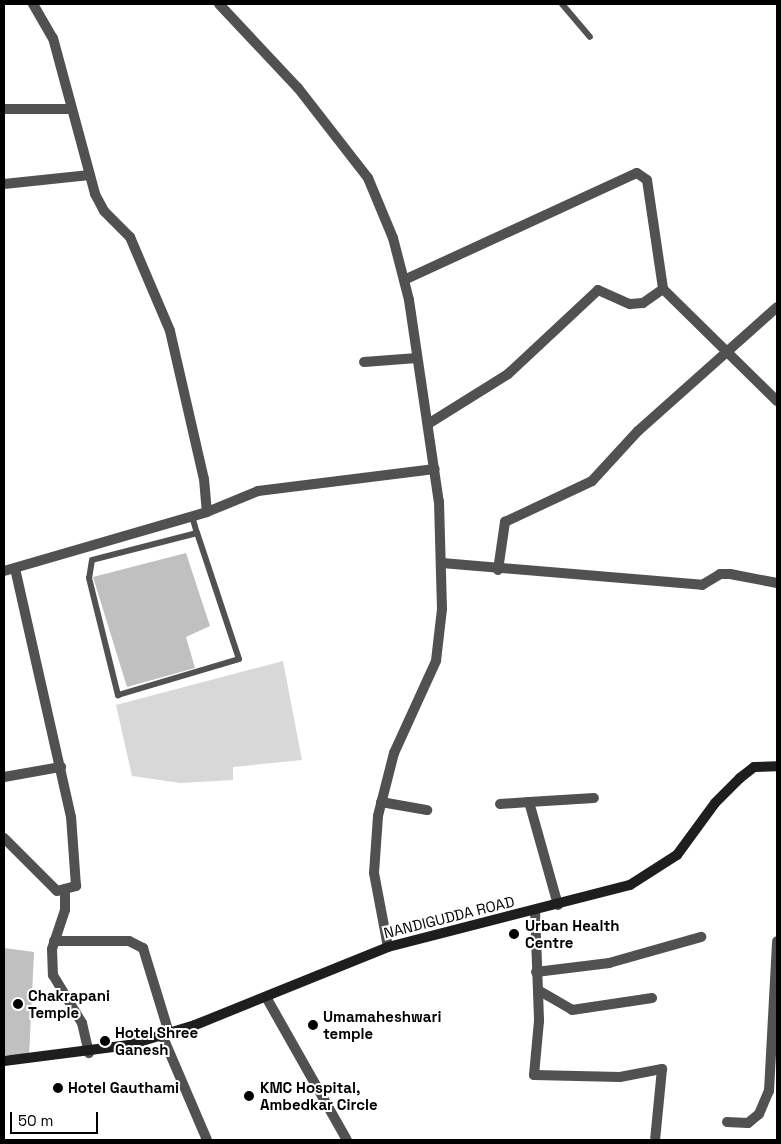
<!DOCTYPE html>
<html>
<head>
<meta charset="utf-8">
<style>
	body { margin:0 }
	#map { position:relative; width:781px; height:1144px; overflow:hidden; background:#fff; font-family:"Space Grotesk",sans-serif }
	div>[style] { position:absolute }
	.green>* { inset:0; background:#d8d8d8 }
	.building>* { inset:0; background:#c0c0c0 }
	.lane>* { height:6px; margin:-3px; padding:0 3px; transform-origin:3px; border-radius:3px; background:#515151 }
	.street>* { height:10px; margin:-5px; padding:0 5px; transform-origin:5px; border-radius:5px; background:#515151 }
	.secondary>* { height:10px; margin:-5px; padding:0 5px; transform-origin:5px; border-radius:5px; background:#1e1e1e }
	.dots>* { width:14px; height:14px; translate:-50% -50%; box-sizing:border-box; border:2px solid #fff; border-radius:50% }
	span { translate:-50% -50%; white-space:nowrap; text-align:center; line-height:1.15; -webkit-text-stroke:4px #fff; paint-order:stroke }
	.street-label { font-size:15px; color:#000 }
	.poi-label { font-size:15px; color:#000; font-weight:700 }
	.left { translate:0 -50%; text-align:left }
	.frame { position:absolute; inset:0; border:5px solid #000; pointer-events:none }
	.scale { position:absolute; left:10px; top:1112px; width:88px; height:22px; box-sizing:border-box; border:2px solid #000; border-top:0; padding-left:6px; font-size:15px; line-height:18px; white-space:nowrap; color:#000; -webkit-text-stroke:4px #fff; paint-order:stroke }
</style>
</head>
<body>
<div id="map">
	<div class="green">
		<i style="clip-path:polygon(283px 661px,302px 760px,233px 767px,233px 780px,180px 783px,132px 776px,116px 705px)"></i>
	</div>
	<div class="building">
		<i style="clip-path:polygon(186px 553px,210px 626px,186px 637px,195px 668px,127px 687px,93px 577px)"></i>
		<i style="clip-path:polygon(4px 948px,34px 952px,29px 1057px,4px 1055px)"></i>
	</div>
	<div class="lane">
		<i style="left:562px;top:4px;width:43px;rotate:49.7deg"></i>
		<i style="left:192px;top:516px;width:18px;rotate:74deg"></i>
		<i style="left:197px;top:533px;width:108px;rotate:165.6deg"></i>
		<i style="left:92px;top:560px;width:18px;rotate:99deg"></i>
		<i style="left:89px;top:578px;width:121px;rotate:76.1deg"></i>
		<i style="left:118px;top:695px;width:126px;rotate:-16.6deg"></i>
		<i style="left:239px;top:659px;width:133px;rotate:-108.4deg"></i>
	</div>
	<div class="street">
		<i style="left:33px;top:4px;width:39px;rotate:60deg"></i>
		<i style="left:53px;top:38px;width:162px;rotate:74.9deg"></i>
		<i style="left:95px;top:194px;width:19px;rotate:62deg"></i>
		<i style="left:104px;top:211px;width:37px;rotate:45deg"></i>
		<i style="left:130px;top:237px;width:102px;rotate:66.9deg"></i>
		<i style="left:170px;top:331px;width:152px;rotate:77.1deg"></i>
		<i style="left:204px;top:479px;width:33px;rotate:85deg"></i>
		<i style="left:219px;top:4px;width:115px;rotate:46.8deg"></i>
		<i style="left:298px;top:88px;width:114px;rotate:52.1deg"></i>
		<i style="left:368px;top:178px;width:65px;rotate:67.4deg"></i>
		<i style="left:393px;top:238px;width:64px;rotate:75.5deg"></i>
		<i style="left:409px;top:300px;width:204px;rotate:81.6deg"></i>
		<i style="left:439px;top:502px;width:107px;rotate:88.4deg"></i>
		<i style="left:442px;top:609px;width:52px;rotate:96.6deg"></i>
		<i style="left:436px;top:661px;width:101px;rotate:114.5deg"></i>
		<i style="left:394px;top:753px;width:65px;rotate:104.3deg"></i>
		<i style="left:378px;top:816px;width:57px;rotate:94deg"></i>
		<i style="left:374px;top:873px;width:75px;rotate:79.3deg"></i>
		<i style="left:4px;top:109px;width:67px"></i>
		<i style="left:4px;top:184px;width:86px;rotate:-6deg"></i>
		<i style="left:404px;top:280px;width:256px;rotate:-24.7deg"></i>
		<i style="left:637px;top:173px;width:12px;rotate:35deg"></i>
		<i style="left:647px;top:180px;width:110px;rotate:81.6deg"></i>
		<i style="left:663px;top:289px;width:160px;rotate:44.5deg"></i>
		<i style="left:364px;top:362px;width:53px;rotate:-4.3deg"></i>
		<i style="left:428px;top:424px;width:94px;rotate:-32deg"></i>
		<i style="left:508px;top:374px;width:123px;rotate:-43deg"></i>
		<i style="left:598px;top:290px;width:35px;rotate:24deg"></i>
		<i style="left:630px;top:304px;width:13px;rotate:-4deg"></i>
		<i style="left:643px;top:303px;width:24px;rotate:-35deg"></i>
		<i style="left:442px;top:563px;width:261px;rotate:4.8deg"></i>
		<i style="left:702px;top:585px;width:21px;rotate:-31deg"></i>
		<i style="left:720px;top:574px;width:10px"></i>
		<i style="left:730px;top:574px;width:48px;rotate:10.8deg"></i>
		<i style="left:498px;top:570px;width:49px;rotate:-81.7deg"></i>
		<i style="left:505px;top:522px;width:96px;rotate:-25.2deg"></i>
		<i style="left:592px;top:481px;width:68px;rotate:-47.4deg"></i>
		<i style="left:638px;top:431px;width:186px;rotate:-41.7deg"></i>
		<i style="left:4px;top:571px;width:211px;rotate:-16.2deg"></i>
		<i style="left:207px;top:512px;width:55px;rotate:-22.4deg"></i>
		<i style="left:258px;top:491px;width:178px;rotate:-7.1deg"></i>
		<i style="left:4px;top:777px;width:58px;rotate:-10deg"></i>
		<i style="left:381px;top:802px;width:47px;rotate:9.9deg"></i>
		<i style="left:500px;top:804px;width:29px;rotate:-4deg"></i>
		<i style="left:4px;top:838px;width:75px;rotate:45deg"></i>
		<i style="left:57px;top:891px;width:20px;rotate:-15deg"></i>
		<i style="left:76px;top:886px;width:69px;rotate:-94.1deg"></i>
		<i style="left:71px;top:817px;width:254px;rotate:-102.7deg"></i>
		<i style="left:65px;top:889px;width:21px;rotate:90deg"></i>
		<i style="left:65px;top:910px;width:41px;rotate:108.4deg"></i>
		<i style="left:52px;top:949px;width:26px;rotate:88deg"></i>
		<i style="left:53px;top:975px;width:56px;rotate:58.9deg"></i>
		<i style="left:82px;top:1023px;width:31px;rotate:77deg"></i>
		<i style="left:558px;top:905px;width:107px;rotate:-105.7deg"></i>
		<i style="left:529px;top:802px;width:65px;rotate:-3.5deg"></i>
		<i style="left:535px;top:910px;width:111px;rotate:87.9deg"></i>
		<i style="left:539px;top:1021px;width:54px;rotate:95.3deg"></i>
		<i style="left:534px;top:1075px;width:86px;rotate:1.3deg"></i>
		<i style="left:620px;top:1077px;width:43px;rotate:-10.8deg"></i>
		<i style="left:662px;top:1069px;width:71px;rotate:95.6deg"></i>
		<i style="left:54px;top:941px;width:75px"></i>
		<i style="left:129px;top:941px;width:16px;rotate:27deg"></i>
		<i style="left:143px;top:948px;width:89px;rotate:73deg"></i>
		<i style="left:536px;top:972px;width:74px;rotate:-7deg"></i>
		<i style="left:609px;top:963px;width:96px;rotate:-15.8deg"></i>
		<i style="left:538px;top:990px;width:39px;rotate:30deg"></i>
		<i style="left:572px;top:1010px;width:81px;rotate:-8.5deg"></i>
		<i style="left:266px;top:997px;width:164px;rotate:60.5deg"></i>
		<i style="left:162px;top:1035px;width:114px;rotate:66.8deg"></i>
		<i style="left:727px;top:1122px;width:21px;rotate:3deg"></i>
		<i style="left:748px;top:1123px;width:14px;rotate:-39deg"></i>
		<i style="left:759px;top:1114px;width:25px;rotate:-67deg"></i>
		<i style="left:769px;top:1091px;width:150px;rotate:-86.9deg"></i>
	</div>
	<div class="secondary">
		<i style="left:4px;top:1061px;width:126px;rotate:-7.3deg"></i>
		<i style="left:129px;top:1045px;width:69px;rotate:-16.9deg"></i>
		<i style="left:195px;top:1025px;width:208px;rotate:-22deg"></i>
		<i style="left:388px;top:947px;width:250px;rotate:-14.4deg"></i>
		<i style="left:630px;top:885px;width:56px;rotate:-32.6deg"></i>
		<i style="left:677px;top:855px;width:64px;rotate:-53.8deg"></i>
		<i style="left:715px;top:803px;width:35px;rotate:-45deg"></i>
		<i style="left:740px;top:778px;width:18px;rotate:-38deg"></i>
		<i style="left:754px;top:767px;width:23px;rotate:-2deg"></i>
	</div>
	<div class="dots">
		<i style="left:514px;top:934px;background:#000"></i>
		<i style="left:18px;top:1004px;background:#000"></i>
		<i style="left:313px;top:1025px;background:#000"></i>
		<i style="left:105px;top:1041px;background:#000"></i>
		<i style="left:58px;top:1088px;background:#000"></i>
		<i style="left:249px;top:1096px;background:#000"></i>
	</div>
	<div class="street-label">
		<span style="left:449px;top:917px;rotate:-14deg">NANDIGUDDA ROAD</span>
	</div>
	<div class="poi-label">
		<span class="left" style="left:525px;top:934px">Urban Health<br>Centre</span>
		<span class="left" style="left:28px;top:1004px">Chakrapani<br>Temple</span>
		<span class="left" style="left:323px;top:1025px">Umamaheshwari<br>temple</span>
		<span class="left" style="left:115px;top:1041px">Hotel Shree<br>Ganesh</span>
		<span class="left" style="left:260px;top:1096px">KMC Hospital,<br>Ambedkar Circle</span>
		<span class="left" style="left:68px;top:1088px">Hotel Gauthami</span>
	</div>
	<div class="frame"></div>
	<div class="scale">50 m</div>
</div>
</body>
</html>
